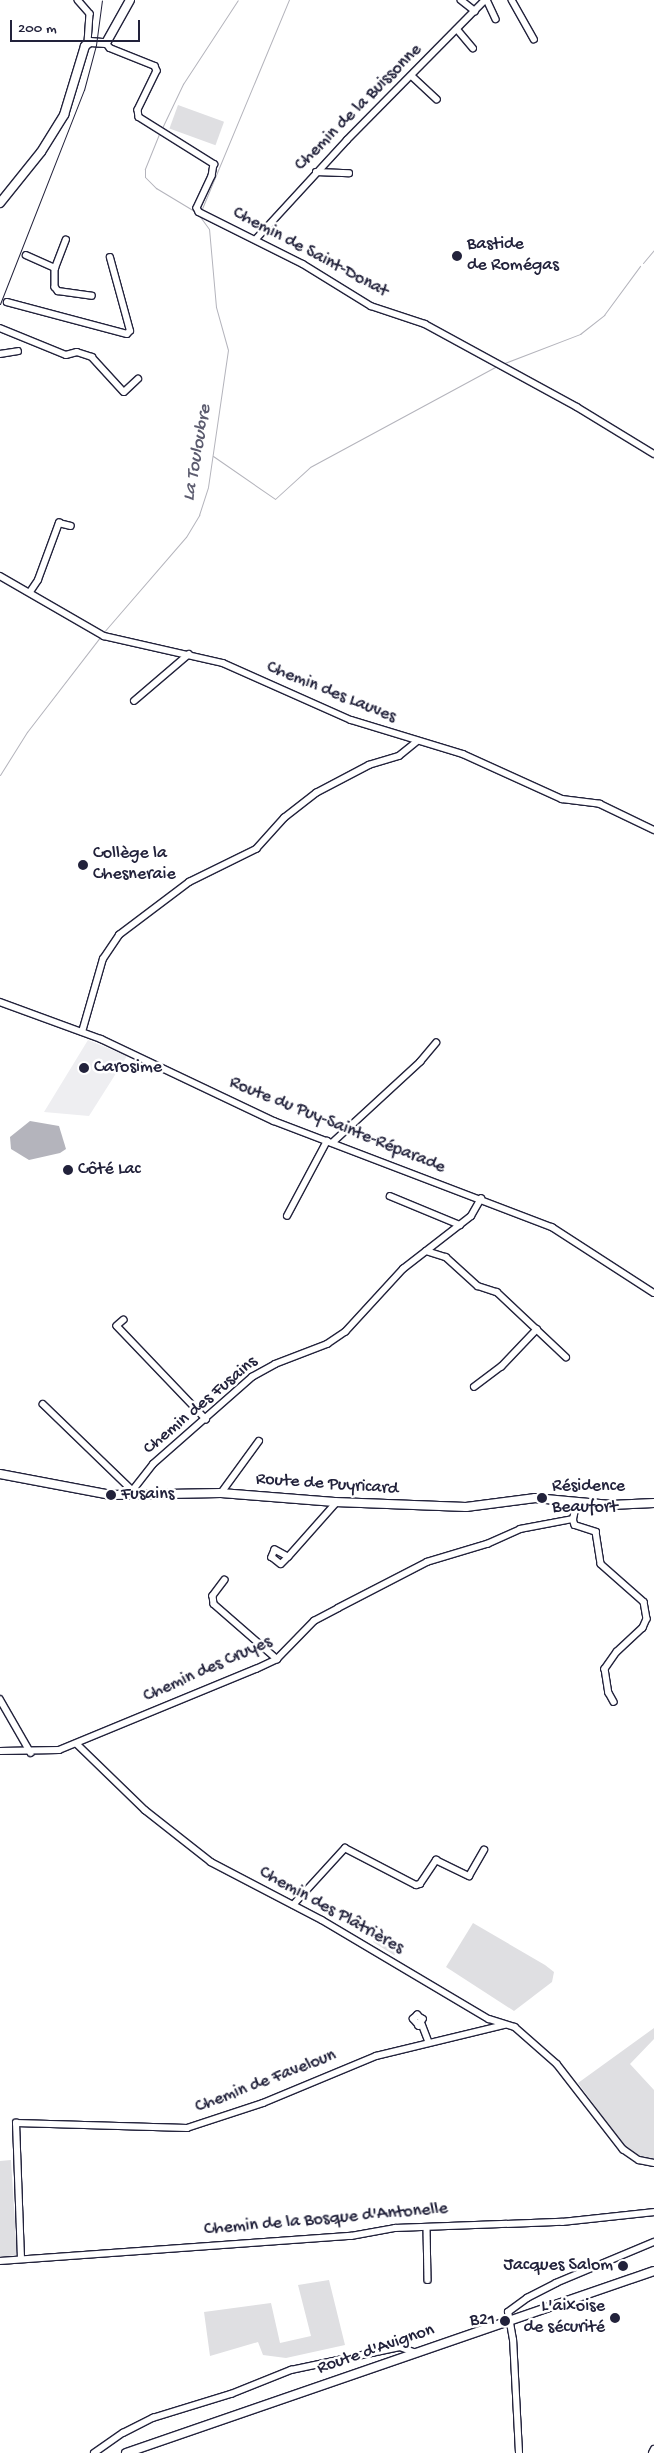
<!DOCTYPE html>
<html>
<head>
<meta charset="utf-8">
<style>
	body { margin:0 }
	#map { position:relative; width:654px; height:2453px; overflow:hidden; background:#fff; font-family:"Gochi Hand",sans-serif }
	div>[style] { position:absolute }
	.built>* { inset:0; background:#eeeef1 }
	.green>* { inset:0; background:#dfdfe2; transform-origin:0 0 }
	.water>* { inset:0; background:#b4b4bc }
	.stream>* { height:1px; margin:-0.5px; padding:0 0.5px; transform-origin:0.5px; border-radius:0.5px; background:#b4b4bc }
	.roads { filter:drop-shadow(1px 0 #22223b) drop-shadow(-1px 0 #22223b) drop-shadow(0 1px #22223b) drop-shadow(0 -1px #22223b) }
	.minor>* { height:5.5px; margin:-2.75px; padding:0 2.75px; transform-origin:2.75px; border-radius:2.75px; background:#fff }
	.major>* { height:8px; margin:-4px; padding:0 4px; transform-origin:4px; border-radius:4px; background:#fff }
	.rail>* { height:1px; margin:-0.5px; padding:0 0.5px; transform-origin:0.5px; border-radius:0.5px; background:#22223b }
	.dots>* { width:14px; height:14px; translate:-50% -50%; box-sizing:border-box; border:2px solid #fff; border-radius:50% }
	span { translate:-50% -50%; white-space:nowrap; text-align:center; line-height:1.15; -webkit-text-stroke:5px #fff; paint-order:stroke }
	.street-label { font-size:18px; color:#22223b }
	.poi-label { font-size:18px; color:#22223b }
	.left { translate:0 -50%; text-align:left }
	.right { translate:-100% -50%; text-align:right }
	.water-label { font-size:19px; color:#5c5c6f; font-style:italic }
	.scale { position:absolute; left:10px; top:20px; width:130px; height:22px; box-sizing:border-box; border:2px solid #22223b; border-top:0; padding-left:6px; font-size:15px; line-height:18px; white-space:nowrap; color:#22223b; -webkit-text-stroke:4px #fff; paint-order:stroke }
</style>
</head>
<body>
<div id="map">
	<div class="built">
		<i style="clip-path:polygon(88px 1040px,127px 1056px,89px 1116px,44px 1112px)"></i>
	</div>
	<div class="green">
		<i style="left:178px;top:105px;width:49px;height:25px;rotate:20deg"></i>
		<i style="clip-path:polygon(473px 1923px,545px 1965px,554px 1972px,552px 1982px,514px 2011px,446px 1967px)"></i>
		<i style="left:380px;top:1931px;width:25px;height:13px;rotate:32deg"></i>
		<i style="clip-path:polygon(654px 2028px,654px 2039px,630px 2064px,654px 2090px,654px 2159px,633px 2155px,626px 2148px,578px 2083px)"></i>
		<i style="clip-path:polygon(11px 2160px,17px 2255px,0 2257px,0 2161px)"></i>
		<i style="clip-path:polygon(329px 2280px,345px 2345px,286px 2358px,263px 2355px,258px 2342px,210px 2356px,204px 2312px,271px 2303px,280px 2343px,311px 2336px,298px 2285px)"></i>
	</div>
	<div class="water">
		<i style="clip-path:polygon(30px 1121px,59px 1126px,66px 1149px,60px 1153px,29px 1160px,11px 1149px,10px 1137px)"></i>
	</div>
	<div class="stream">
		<i style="left:162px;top:128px;width:49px;rotate:-64.5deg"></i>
		<i style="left:183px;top:84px;width:100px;rotate:-56.8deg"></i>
		<i style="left:159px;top:134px;width:38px;rotate:112deg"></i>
		<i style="left:145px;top:169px;width:8px;rotate:90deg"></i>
		<i style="left:145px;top:177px;width:16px;rotate:45deg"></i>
		<i style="left:156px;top:188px;width:47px;rotate:31deg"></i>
		<i style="left:201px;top:211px;width:229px;rotate:-67.4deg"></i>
		<i style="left:643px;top:263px;width:17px;rotate:-50deg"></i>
		<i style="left:502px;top:364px;width:84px;rotate:-21deg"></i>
		<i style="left:580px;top:334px;width:31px;rotate:-38deg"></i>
		<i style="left:604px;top:315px;width:61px;rotate:-53.7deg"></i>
		<i style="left:213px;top:456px;width:75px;rotate:34.7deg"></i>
		<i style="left:275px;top:499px;width:47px;rotate:-42.4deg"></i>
		<i style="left:310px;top:467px;width:213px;rotate:-28.4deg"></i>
		<i style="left:103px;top:633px;width:127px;rotate:-49.2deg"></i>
		<i style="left:186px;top:537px;width:26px;rotate:-59deg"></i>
		<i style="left:199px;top:515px;width:29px;rotate:-72deg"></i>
		<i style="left:208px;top:487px;width:138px;rotate:-81.7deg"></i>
		<i style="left:228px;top:350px;width:45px;rotate:-105.6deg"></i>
		<i style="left:216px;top:307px;width:78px;rotate:-95.1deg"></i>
		<i style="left:209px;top:229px;width:17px;rotate:-126deg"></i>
		<i style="left:0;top:775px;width:51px;rotate:-57.9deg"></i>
		<i style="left:27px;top:732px;width:121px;rotate:-52.4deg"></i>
	</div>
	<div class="roads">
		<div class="minor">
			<i style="left:78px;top:0;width:18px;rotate:49deg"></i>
			<i style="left:90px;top:14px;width:29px;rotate:94deg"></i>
			<i style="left:461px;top:0;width:18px;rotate:38deg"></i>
			<i style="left:487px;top:0;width:21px;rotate:65deg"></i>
			<i style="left:512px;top:0;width:45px;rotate:60.6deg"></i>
			<i style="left:457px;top:29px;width:25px;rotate:50deg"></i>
			<i style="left:106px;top:43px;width:6px;rotate:51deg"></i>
			<i style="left:110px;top:48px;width:48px;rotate:21.8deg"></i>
			<i style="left:155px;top:66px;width:5px;rotate:68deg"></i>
			<i style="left:157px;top:71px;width:43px;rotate:116deg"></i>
			<i style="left:138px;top:110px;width:7px;rotate:82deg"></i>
			<i style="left:139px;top:117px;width:89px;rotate:32.1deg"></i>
			<i style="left:214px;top:164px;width:12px;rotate:99deg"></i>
			<i style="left:212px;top:176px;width:35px;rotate:115deg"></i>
			<i style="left:197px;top:208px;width:4px;rotate:63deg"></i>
			<i style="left:199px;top:212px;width:116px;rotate:26.6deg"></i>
			<i style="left:303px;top:264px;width:80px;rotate:31.7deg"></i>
			<i style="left:371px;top:306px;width:57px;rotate:18.4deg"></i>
			<i style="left:425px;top:324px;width:173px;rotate:28.6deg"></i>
			<i style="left:577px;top:407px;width:90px;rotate:31.4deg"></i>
			<i style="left:412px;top:76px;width:34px;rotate:43deg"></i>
			<i style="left:316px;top:172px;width:33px;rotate:2deg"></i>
			<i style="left:256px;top:239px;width:134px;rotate:-47.4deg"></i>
			<i style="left:347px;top:140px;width:197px;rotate:-45.4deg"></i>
			<i style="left:26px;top:255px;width:32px;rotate:24deg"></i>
			<i style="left:55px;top:268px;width:30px;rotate:-69deg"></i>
			<i style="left:55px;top:268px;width:19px;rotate:90deg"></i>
			<i style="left:55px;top:287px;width:5px;rotate:53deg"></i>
			<i style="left:58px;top:291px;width:34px;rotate:8deg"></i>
			<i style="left:7px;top:302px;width:124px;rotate:14.9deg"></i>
			<i style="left:127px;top:334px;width:4px;rotate:-45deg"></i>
			<i style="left:130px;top:331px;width:76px;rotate:-105.3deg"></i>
			<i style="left:0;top:328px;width:71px;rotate:22.2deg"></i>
			<i style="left:66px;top:355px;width:11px;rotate:-15deg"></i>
			<i style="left:77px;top:352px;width:16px;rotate:18deg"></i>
			<i style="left:92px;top:357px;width:47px;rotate:47.6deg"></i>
			<i style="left:124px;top:392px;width:19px;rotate:-43deg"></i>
			<i style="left:0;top:354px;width:18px;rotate:-9deg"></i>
			<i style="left:0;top:576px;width:120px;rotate:30deg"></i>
			<i style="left:104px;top:636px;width:122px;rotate:12.8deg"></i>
			<i style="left:223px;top:663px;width:140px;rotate:24deg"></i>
			<i style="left:351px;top:720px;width:117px;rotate:16.9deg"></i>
			<i style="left:463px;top:754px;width:109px;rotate:24.4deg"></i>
			<i style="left:562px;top:799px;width:38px;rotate:7deg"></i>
			<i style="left:600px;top:804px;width:60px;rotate:25.7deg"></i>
			<i style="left:30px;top:592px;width:14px;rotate:-56deg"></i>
			<i style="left:38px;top:580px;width:61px;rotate:-69.8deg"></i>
			<i style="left:59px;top:523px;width:12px;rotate:14deg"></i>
			<i style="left:134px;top:701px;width:72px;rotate:-40.5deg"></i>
			<i style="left:0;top:1002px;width:108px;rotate:20.1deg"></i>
			<i style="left:101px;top:1039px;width:191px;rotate:25.4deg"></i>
			<i style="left:274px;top:1121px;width:298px;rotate:20.9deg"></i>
			<i style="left:552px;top:1227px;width:121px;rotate:32.9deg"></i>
			<i style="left:82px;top:1032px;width:76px;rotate:-74deg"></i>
			<i style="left:103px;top:959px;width:29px;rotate:-56deg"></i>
			<i style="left:119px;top:935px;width:88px;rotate:-37.1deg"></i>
			<i style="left:189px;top:882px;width:75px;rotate:-26.2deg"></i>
			<i style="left:256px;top:849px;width:42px;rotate:-47.9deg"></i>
			<i style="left:284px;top:818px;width:41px;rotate:-38deg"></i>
			<i style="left:316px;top:793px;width:60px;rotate:-27.8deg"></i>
			<i style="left:369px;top:765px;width:31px;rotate:-17deg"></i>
			<i style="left:399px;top:756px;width:22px;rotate:-39deg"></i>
			<i style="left:332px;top:1143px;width:120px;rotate:-42.6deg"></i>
			<i style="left:420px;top:1062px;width:25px;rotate:-50deg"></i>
			<i style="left:390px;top:1196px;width:76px;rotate:22.5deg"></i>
			<i style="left:287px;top:1216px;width:85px;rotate:-61.9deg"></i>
			<i style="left:426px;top:1251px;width:21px;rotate:17deg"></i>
			<i style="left:446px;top:1257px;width:43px;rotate:42.2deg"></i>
			<i style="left:478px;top:1286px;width:20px;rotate:18deg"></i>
			<i style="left:497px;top:1292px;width:95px;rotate:43.3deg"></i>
			<i style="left:124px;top:1320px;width:9px;rotate:139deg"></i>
			<i style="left:117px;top:1326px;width:129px;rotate:46.3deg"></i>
			<i style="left:474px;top:1387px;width:34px;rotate:-37deg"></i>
			<i style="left:501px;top:1367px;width:52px;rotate:-46.5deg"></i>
			<i style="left:43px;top:1404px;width:122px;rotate:44deg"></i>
			<i style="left:221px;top:1493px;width:64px;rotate:-53.8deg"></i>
			<i style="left:129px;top:1495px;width:39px;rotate:-52deg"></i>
			<i style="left:153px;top:1464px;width:132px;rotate:-41.3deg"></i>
			<i style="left:252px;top:1377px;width:26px;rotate:-29deg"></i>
			<i style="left:275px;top:1364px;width:56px;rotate:-21deg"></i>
			<i style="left:327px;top:1344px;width:22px;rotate:-34deg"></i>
			<i style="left:345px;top:1332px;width:86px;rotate:-47.4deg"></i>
			<i style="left:403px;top:1269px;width:86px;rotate:-37.9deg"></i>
			<i style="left:471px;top:1216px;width:20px;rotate:-60deg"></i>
			<i style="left:573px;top:1519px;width:6px;rotate:72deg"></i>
			<i style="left:575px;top:1525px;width:22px;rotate:18deg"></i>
			<i style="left:596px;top:1532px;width:32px;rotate:81deg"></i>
			<i style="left:601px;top:1564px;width:57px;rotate:41.5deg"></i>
			<i style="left:644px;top:1602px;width:17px;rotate:80deg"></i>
			<i style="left:647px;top:1619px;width:10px;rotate:114deg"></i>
			<i style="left:643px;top:1628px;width:35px;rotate:137deg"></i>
			<i style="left:617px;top:1652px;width:21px;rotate:125deg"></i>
			<i style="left:605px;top:1669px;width:24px;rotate:81deg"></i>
			<i style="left:609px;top:1693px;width:10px;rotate:61deg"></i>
			<i style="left:288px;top:1557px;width:15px;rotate:-152deg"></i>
			<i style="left:275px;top:1550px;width:8px;rotate:113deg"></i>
			<i style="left:272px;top:1557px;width:11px;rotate:38deg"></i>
			<i style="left:281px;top:1564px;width:10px;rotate:-45deg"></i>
			<i style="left:288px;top:1557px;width:71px;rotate:-48.4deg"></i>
			<i style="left:335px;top:1504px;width:2px;rotate:-90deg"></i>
			<i style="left:225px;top:1580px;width:20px;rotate:127deg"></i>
			<i style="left:213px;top:1596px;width:8px;rotate:83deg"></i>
			<i style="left:214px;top:1604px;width:84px;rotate:41.1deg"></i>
			<i style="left:0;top:1699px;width:62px;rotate:60.1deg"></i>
			<i style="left:77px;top:1744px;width:95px;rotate:44.1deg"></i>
			<i style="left:145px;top:1810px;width:84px;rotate:38.2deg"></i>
			<i style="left:211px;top:1862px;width:125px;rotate:27.6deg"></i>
			<i style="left:322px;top:1920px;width:194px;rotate:30.7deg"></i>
			<i style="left:489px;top:2019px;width:27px;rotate:17deg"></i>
			<i style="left:515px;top:2027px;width:56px;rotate:41.4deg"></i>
			<i style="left:557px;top:2064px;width:108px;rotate:52.2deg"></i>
			<i style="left:623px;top:2149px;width:19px;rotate:35deg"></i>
			<i style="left:639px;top:2160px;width:15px;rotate:11deg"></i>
			<i style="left:0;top:1751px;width:59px;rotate:-1deg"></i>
			<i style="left:59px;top:1750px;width:213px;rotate:-22.4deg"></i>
			<i style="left:256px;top:1669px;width:23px;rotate:-25deg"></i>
			<i style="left:277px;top:1659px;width:53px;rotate:-45.8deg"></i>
			<i style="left:314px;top:1621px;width:27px;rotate:-28deg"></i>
			<i style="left:338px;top:1608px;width:100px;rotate:-27.3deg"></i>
			<i style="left:427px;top:1562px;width:63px;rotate:-16.7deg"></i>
			<i style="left:487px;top:1544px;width:36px;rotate:-24deg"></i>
			<i style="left:520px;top:1529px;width:54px;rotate:-10.7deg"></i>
			<i style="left:573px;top:1519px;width:18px;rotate:-77deg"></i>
			<i style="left:293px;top:1905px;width:77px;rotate:-47.6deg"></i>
			<i style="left:345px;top:1848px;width:80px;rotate:27.5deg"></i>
			<i style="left:416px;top:1885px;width:4px;rotate:-14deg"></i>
			<i style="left:420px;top:1884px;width:29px;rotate:-56deg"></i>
			<i style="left:436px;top:1860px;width:37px;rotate:26deg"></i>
			<i style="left:469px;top:1876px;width:30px;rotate:-60deg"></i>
			<i style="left:417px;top:2015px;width:7px;rotate:34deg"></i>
			<i style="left:423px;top:2019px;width:8px;rotate:120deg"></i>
			<i style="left:419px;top:2026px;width:9px;rotate:-131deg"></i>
			<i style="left:413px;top:2019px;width:6px;rotate:-45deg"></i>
			<i style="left:422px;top:2024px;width:19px;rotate:69deg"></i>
			<i style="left:427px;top:2228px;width:52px;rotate:88.9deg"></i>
			<i style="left:21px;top:2259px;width:136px;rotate:-92.1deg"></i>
			<i style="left:16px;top:2123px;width:171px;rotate:1.7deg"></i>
			<i style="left:187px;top:2128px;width:80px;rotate:-18.2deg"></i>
			<i style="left:263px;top:2103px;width:122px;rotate:-22.6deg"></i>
			<i style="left:376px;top:2056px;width:132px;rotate:-13.6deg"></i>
			<i style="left:0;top:2261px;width:352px;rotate:-4.1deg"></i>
			<i style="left:351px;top:2236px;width:45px;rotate:-10.3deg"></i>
			<i style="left:395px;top:2228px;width:167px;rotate:-2.1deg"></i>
			<i style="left:562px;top:2222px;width:93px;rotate:-6.2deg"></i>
			<i style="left:94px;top:2453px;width:35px;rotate:-35deg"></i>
			<i style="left:123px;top:2433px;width:34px;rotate:-27deg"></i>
			<i style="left:153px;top:2418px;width:82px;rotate:-17.1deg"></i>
			<i style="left:231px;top:2394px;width:65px;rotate:-21.8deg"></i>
			<i style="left:291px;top:2370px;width:111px;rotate:-11.9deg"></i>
			<i style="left:400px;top:2347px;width:15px;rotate:20deg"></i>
			<i style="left:519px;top:2453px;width:113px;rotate:-93deg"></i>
			<i style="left:513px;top:2340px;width:28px;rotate:-100deg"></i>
			<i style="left:508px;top:2312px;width:24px;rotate:-36deg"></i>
			<i style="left:527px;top:2298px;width:33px;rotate:-27deg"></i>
			<i style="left:556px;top:2283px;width:106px;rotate:-22.7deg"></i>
			<i style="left:652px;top:2453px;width:4px;rotate:-63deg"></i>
		</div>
		<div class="major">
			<i style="left:0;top:203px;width:65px;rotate:-51.2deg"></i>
			<i style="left:41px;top:152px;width:44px;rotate:-58.1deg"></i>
			<i style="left:64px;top:115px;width:72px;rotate:-73.1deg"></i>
			<i style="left:85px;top:46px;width:6px;rotate:-39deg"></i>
			<i style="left:90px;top:42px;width:16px;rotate:4deg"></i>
			<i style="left:106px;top:43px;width:49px;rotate:-60.8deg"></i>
			<i style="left:0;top:1474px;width:113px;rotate:10.7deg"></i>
			<i style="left:111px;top:1495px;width:110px;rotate:-1deg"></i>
			<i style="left:221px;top:1493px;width:114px;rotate:4.5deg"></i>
			<i style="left:335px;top:1502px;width:131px;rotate:2.2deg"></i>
			<i style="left:466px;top:1507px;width:70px;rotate:-7.4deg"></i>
			<i style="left:535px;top:1498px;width:76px;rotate:5.3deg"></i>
			<i style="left:611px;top:1505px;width:43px;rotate:-2.7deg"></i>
			<i style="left:126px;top:2453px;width:558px;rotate:-19.02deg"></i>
		</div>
	</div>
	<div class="rail">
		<i style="left:0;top:304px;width:230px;rotate:-68.6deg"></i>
		<i style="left:84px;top:90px;width:47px;rotate:-75.1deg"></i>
		<i style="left:96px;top:45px;width:45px;rotate:-82.4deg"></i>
	</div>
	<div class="dots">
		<i style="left:457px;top:256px;background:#22223b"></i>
		<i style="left:83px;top:865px;background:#22223b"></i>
		<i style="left:84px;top:1068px;background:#22223b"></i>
		<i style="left:68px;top:1170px;background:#22223b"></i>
		<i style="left:111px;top:1495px;background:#22223b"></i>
		<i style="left:542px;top:1498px;background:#22223b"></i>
		<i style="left:623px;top:2266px;background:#22223b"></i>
		<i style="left:615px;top:2318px;background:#22223b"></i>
		<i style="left:505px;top:2321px;background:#22223b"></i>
	</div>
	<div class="street-label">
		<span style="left:359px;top:108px;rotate:-45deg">Chemin de la Buissonne</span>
		<span style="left:310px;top:253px;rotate:28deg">Chemin de Saint-Donat</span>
		<span style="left:331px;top:693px;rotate:22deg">Chemin des Lauves</span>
		<span style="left:337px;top:1126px;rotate:22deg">Route du Puy-Sainte-Réparade</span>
		<span style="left:201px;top:1406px;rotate:-40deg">Chemin des Fusains</span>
		<span style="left:327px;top:1485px;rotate:4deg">Route de Puyricard</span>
		<span style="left:208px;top:1670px;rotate:-24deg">Chemin des Cruyes</span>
		<span style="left:331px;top:1911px;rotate:29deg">Chemin des Plâtrières</span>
		<span style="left:266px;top:2082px;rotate:-21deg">Chemin de Faveloun</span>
		<span style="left:326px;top:2220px;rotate:-5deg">Chemin de la Bosque d'Antonelle</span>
		<span style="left:376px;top:2350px;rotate:-19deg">Route d'Avignon</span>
	</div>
	<div class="poi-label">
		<span class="left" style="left:467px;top:256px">Bastide<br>de Romégas</span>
		<span class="left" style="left:93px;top:865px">Collège la<br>Chesneraie</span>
		<span class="left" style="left:94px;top:1068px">Carosime</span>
		<span class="left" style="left:78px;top:1170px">Côté Lac</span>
		<span class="left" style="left:552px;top:1498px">Résidence<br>Beaufort</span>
		<span class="left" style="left:121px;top:1495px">Fusains</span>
		<span class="right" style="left:613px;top:2266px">Jacques Salom</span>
		<span class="right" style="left:605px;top:2318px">L'aixoise<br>de sécurité</span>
		<span class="right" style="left:495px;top:2321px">B21</span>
	</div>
	<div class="water-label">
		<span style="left:198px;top:453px;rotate:-80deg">La Touloubre</span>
	</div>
	<div class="scale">200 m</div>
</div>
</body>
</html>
